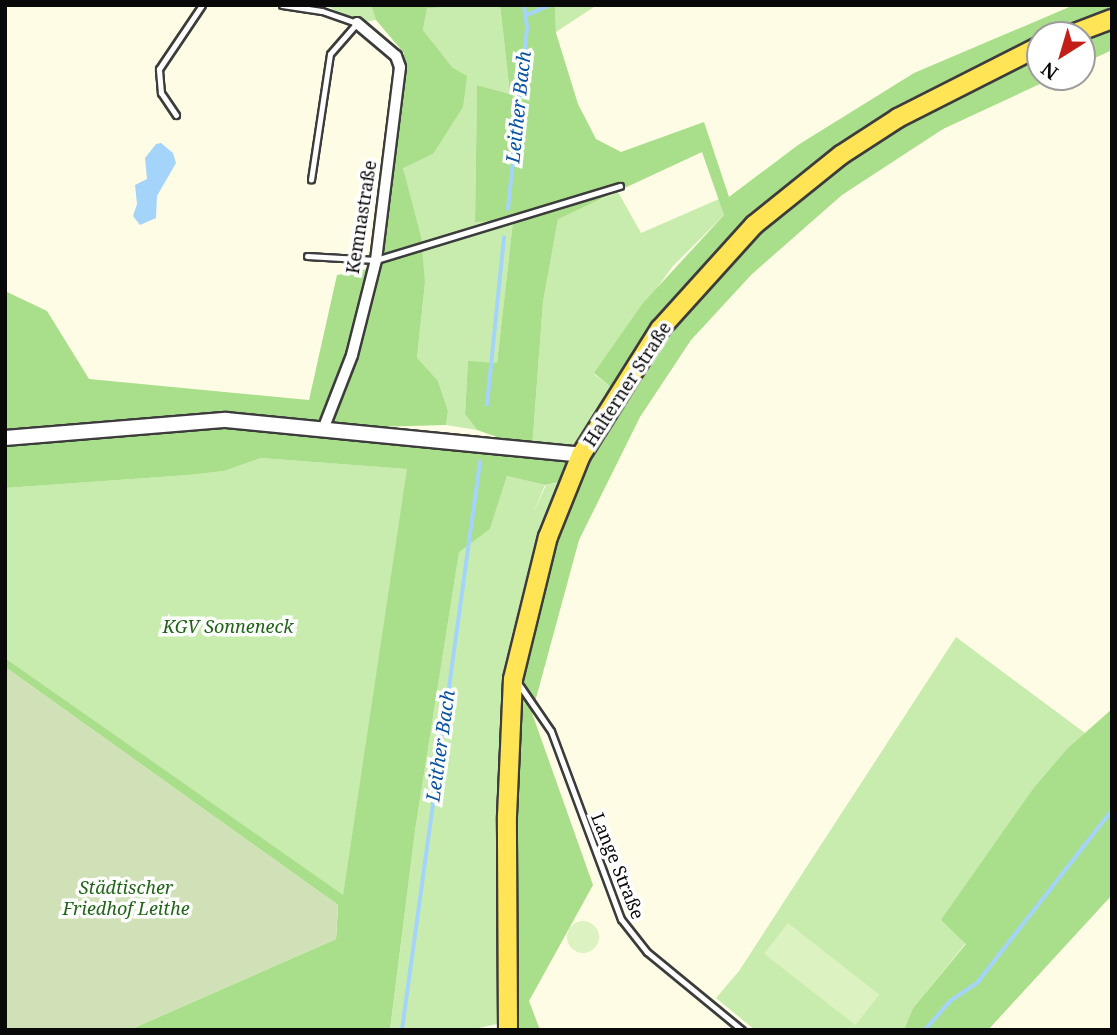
<!DOCTYPE html>
<html>
<head>
<meta charset="utf-8">
<style>
	body { margin:0 }
	#map { position:relative; width:1117px; height:1035px; overflow:hidden; background:#fffce6; font-family:"Noto Serif",serif }
	div>[style] { position:absolute }
	.green>* { inset:0; background:#c8ecad }
	.forest>* { inset:0; background:#a9de8b }
	.cemetery>* { inset:0; background:#d0e1b7 }
	.pitch>* { inset:0; background:#dcf2c0; transform-origin:0 0 }
	.round { border-radius:50% }
	.water>* { inset:0; background:#a5d4fb }
	.stream>* { height:3.5px; margin:-1.75px; padding:0 1.75px; transform-origin:1.75px; border-radius:1.75px; background:#a5d4fb }
	.roads { filter:drop-shadow(2px 0 #3c3c3c) drop-shadow(-2px 0 #3c3c3c) drop-shadow(0 2px #3c3c3c) drop-shadow(0 -2px #3c3c3c) }
	.service>* { height:5px; margin:-2.5px; padding:0 2.5px; transform-origin:2.5px; border-radius:2.5px; background:#fff }
	.minor>* { height:10px; margin:-5px; padding:0 5px; transform-origin:5px; border-radius:5px; background:#fff }
	.tertiary>* { height:14px; margin:-7px; padding:0 7px; transform-origin:7px; border-radius:7px; background:#fff }
	.primary>* { height:18px; margin:-9px; padding:0 9px; transform-origin:9px; border-radius:9px; background:#ffe556 }
	span { translate:-50% -50%; white-space:nowrap; text-align:center; line-height:1.15; -webkit-text-stroke:7px #fff; paint-order:stroke }
	.street-label { font-size:18px; color:#090909 }
	.park-label { font-size:18px; color:#206516; font-style:italic }
	.water-label { font-size:19px; color:#0a53a3; font-style:italic }
	.frame { position:absolute; inset:0; border:7px solid #090909; pointer-events:none }
	.north { position:absolute; left:1026px; top:21px; width:70px; height:70px; box-sizing:border-box; background:#fff; border:2px solid #9d9d9d; border-radius:50%; rotate:217deg; font-size:19px; font-weight:700; line-height:28px; text-align:center; color:#090909 }
	.north::after { content:''; display:block; margin:auto; width:24px; height:32px; background:#c31e17; clip-path:polygon(50% 0,100% 100%,50% 72%,0 100%) }
</style>
</head>
<body>
<div id="map">
	<div class="green">
		<i style="clip-path:polygon(326px 5px,371px 5px,376px 20px,357px 23px)"></i>
		<i style="clip-path:polygon(500px 5px,510px 94px,477px 85px,475px 222px,513px 221px,497px 363px,468px 362px,465px 414px,477px 430px,446px 425px,448px 411px,438px 381px,417px 359px,425px 283px,403px 167px,433px 154px,453px 68px,423px 30px,427px 7px)"></i>
		<i style="clip-path:polygon(555px 5px,597px 5px,556px 32px)"></i>
		<i style="clip-path:polygon(618px 192px,641px 233px,719px 199px,724px 215px,673px 266px,594px 374px,616px 391px,580px 454px,532px 449px,543px 302px,558px 218px)"></i>
		<i style="clip-path:polygon(261px 458px,408px 469px,343px 896px,5px 658px,5px 488px,189px 475px,224px 471px)"></i>
		<i style="clip-path:polygon(507px 476px,545px 485px,532px 516px,546px 485px,568px 481px,546px 536px,506px 1022px,470px 1030px,390px 1030px,415px 831px,459px 551px,490px 529px)"></i>
		<i style="clip-path:polygon(956px 637px,1085px 733px,1032px 790px,942px 920px,966px 943px,913px 1008px,904px 1030px,755px 1030px,716px 998px,739px 971px)"></i>
	</div>
	<div class="forest">
		<i style="clip-path:polygon(371px 5px,474px 5px,427px 8px,423px 30px,453px 68px,467px 76px,463px 107px,433px 154px,403px 168px,421px 237px,425px 283px,417px 358px,438px 381px,448px 411px,446px 425px,337px 428px,580px 455px,569px 480px,545px 485px,507px 476px,490px 529px,459px 552px,415px 831px,390px 1030px,129px 1030px,336px 939px,338px 905px,5px 667px,5px 658px,343px 895px,407px 469px,261px 458px,224px 471px,189px 475px,5px 488px,5px 291px,47px 311px,89px 379px,309px 400px,337px 275px,382px 266px,404px 53px,376px 20px)"></i>
		<i style="clip-path:polygon(500px 5px,555px 5px,556px 33px,578px 104px,596px 139px,621px 152px,704px 122px,729px 197px,798px 145px,914px 73px,1074px 5px,1112px 5px,1112px 50px,1082px 64px,1082px 35px,1040px 35px,1040px 77px,1055px 77px,943px 129px,842px 195px,752px 274px,691px 340px,640px 417px,579px 540px,532px 713px,593px 885px,529px 1001px,540px 1030px,512px 1030px,510px 717px,550px 537px,618px 393px,594px 373px,643px 303px,724px 215px,702px 152px,558px 219px,543px 302px,532px 449px,477px 430px,465px 414px,468px 361px,497px 363px,513px 221px,475px 222px,477px 85px,510px 94px)"></i>
		<i style="clip-path:polygon(1112px 709px,1112px 895px,988px 1030px,904px 1030px,913px 1008px,966px 944px,941px 920px,1032px 790px,1068px 748px)"></i>
	</div>
	<div class="cemetery">
		<i style="clip-path:polygon(5px 667px,338px 905px,336px 939px,129px 1030px,5px 1030px)"></i>
	</div>
	<div class="pitch">
		<i class="round" style="left:567px;top:921px;width:32px;height:32px"></i>
		<i style="left:788px;top:923px;width:116px;height:39px;rotate:38deg"></i>
	</div>
	<div class="water">
		<i style="clip-path:polygon(161px 143px,173px 153px,176px 163px,157px 196px,156px 218px,140px 225px,133px 216px,137px 204px,135px 185px,147px 179px,145px 158px,156px 144px)"></i>
	</div>
	<div class="stream">
		<i style="left:527px;top:15px;width:26px;rotate:-23deg"></i>
		<i style="left:508px;top:209px;width:183px;rotate:-84deg"></i>
		<i style="left:527px;top:27px;width:22px;rotate:-98deg"></i>
		<i style="left:487px;top:405px;width:168px;rotate:-84.2deg"></i>
		<i style="left:402px;top:1030px;width:573px;rotate:-82.18deg"></i>
		<i style="left:925px;top:1030px;width:37px;rotate:-49deg"></i>
		<i style="left:949px;top:1002px;width:34px;rotate:-34deg"></i>
		<i style="left:977px;top:983px;width:219px;rotate:-52deg"></i>
	</div>
	<div class="roads">
		<div class="service">
			<i style="left:282px;top:5px;width:40px;rotate:8.5deg"></i>
			<i style="left:322px;top:11px;width:37px;rotate:19deg"></i>
			<i style="left:357px;top:23px;width:41px;rotate:131.1deg"></i>
			<i style="left:330px;top:54px;width:127px;rotate:98.6deg"></i>
			<i style="left:176px;top:115px;width:27px;rotate:-124deg"></i>
			<i style="left:161px;top:93px;width:24px;rotate:-95deg"></i>
			<i style="left:159px;top:69px;width:77px;rotate:-56.1deg"></i>
			<i style="left:307px;top:256px;width:69px;rotate:3.3deg"></i>
			<i style="left:376px;top:260px;width:255px;rotate:-16.9deg"></i>
			<i style="left:518px;top:683px;width:58px;rotate:55.5deg"></i>
			<i style="left:551px;top:731px;width:201px;rotate:69.6deg"></i>
			<i style="left:621px;top:919px;width:42px;rotate:51.8deg"></i>
			<i style="left:647px;top:952px;width:123px;rotate:39.4deg"></i>
		</div>
		<div class="minor">
			<i style="left:324px;top:427px;width:77px;rotate:-68.7deg"></i>
			<i style="left:352px;top:355px;width:98px;rotate:-75.8deg"></i>
			<i style="left:376px;top:260px;width:194px;rotate:-82.9deg"></i>
			<i style="left:400px;top:67px;width:12px;rotate:-110deg"></i>
			<i style="left:396px;top:56px;width:51px;rotate:-139.8deg"></i>
		</div>
		<div class="tertiary">
			<i style="left:5px;top:438px;width:222px;rotate:-4.7deg"></i>
			<i style="left:226px;top:420px;width:357px;rotate:5.6deg"></i>
		</div>
		<div class="primary">
			<i style="left:1070px;top:35px;width:45px;rotate:-20.9deg"></i>
			<i style="left:508px;top:1030px;width:214px;rotate:-90.3deg"></i>
			<i style="left:507px;top:816px;width:137px;rotate:-87.5deg"></i>
			<i style="left:513px;top:679px;width:146px;rotate:-76.2deg"></i>
			<i style="left:548px;top:537px;width:88px;rotate:-68.1deg"></i>
			<i style="left:581px;top:455px;width:149px;rotate:-57.9deg"></i>
			<i style="left:660px;top:329px;width:140px;rotate:-47.9deg"></i>
			<i style="left:754px;top:225px;width:112px;rotate:-38.8deg"></i>
			<i style="left:841px;top:155px;width:68px;rotate:-33deg"></i>
			<i style="left:898px;top:118px;width:159px;rotate:-26.9deg"></i>
		</div>
	</div>
	<div class="street-label">
		<span style="left:361px;top:217px;rotate:-81deg">Kemnastraße</span>
		<span style="left:627px;top:384px;rotate:-57deg">Halterner Straße</span>
		<span style="left:618px;top:866px;rotate:68deg">Lange Straße</span>
	</div>
	<div class="park-label">
		<span style="left:228px;top:626px">KGV Sonneneck</span>
		<span style="left:126px;top:898px">Städtischer<br>Friedhof Leithe</span>
	</div>
	<div class="water-label">
		<span style="left:519px;top:107px;rotate:-84deg">Leither Bach</span>
		<span style="left:441px;top:746px;rotate:-82deg">Leither Bach</span>
	</div>
	<div class="frame"></div>
	<div class="north">N</div>
</div>
</body>
</html>
